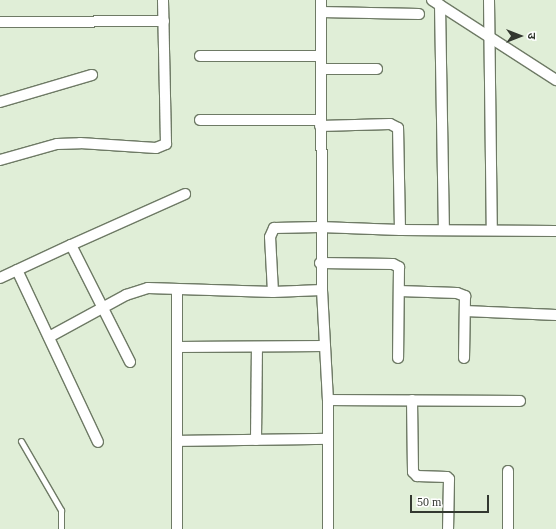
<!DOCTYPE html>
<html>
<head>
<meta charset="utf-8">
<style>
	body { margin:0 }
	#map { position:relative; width:556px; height:529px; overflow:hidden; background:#e0eed7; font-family:"Times New Roman","Noto Sans Devanagari",serif }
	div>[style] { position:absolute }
	.roads { filter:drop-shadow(1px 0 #6e7a65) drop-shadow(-1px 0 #6e7a65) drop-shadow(0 1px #6e7a65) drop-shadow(0 -1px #6e7a65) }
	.service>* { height:5px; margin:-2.5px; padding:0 2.5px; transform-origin:2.5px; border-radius:2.5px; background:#fff }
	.minor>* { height:10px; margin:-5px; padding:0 5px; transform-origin:5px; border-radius:5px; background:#fff }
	span { translate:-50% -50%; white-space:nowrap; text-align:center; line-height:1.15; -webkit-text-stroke:3px #fff; paint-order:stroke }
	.north { position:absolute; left:500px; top:16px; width:40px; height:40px; -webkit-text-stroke:3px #fff; paint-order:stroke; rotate:90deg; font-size:11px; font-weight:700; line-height:16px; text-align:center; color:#333830 }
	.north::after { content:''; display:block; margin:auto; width:14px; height:18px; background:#333830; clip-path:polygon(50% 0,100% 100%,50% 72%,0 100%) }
	.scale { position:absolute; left:410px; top:495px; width:79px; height:18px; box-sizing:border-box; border:2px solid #333830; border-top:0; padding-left:5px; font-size:12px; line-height:14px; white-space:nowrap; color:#333830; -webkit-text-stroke:3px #fff; paint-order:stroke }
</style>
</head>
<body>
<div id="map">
	<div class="roads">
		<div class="service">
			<i style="left:21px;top:441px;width:80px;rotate:59.9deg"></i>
			<i style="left:61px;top:510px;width:19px;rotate:90deg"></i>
		</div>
		<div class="minor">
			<i style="left:432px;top:0;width:148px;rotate:32.8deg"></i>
			<i style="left:489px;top:0;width:230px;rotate:89.3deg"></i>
			<i style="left:440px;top:5px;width:225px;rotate:89deg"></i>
			<i style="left:321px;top:12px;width:98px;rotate:1.2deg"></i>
			<i style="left:0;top:22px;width:164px;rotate:-0.3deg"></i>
			<i style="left:200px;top:56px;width:121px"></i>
			<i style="left:321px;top:69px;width:56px"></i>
			<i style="left:0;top:102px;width:96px;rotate:-16.4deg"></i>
			<i style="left:200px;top:120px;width:121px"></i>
			<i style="left:0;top:160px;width:59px;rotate:-15.7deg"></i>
			<i style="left:57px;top:144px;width:23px;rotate:-2deg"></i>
			<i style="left:80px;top:143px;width:76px;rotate:3.8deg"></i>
			<i style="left:156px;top:148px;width:11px;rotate:-22deg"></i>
			<i style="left:166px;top:144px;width:144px;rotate:-91.2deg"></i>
			<i style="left:400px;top:230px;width:156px;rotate:0.4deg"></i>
			<i style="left:71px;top:245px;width:125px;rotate:-24.1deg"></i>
			<i style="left:320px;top:263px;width:73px;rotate:0.8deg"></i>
			<i style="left:393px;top:264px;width:7px;rotate:27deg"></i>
			<i style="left:399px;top:267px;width:91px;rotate:90.6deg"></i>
			<i style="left:17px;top:270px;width:190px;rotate:64.8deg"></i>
			<i style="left:0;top:278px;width:78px;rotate:-24.9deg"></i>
			<i style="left:71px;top:245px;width:131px;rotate:63.2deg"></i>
			<i style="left:322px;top:290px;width:110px;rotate:86.9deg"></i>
			<i style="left:328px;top:400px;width:129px;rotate:90deg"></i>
			<i style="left:399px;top:291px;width:58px;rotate:2deg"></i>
			<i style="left:457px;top:293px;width:9px;rotate:21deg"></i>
			<i style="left:465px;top:296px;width:62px;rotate:90.9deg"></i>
			<i style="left:273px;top:292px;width:55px;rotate:-93.1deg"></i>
			<i style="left:270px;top:237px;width:10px;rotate:-66deg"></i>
			<i style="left:274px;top:228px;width:46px;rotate:-1.2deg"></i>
			<i style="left:320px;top:227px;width:80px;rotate:2.1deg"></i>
			<i style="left:400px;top:230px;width:102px;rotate:-91.1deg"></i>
			<i style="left:398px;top:128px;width:9px;rotate:-153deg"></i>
			<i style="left:390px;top:124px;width:70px;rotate:178.4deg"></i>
			<i style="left:465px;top:311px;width:91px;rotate:2.5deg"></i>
			<i style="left:49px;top:337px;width:88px;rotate:-28.6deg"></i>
			<i style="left:126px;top:295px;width:23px;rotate:-18deg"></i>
			<i style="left:148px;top:288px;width:125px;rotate:1.8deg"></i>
			<i style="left:273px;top:292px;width:49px;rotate:-2.3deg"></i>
			<i style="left:322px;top:290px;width:290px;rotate:-90.2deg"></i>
			<i style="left:177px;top:347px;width:148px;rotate:-0.4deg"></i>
			<i style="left:328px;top:400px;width:192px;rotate:0.3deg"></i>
			<i style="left:412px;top:400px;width:72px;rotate:89.2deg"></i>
			<i style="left:413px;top:472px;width:6px;rotate:45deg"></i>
			<i style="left:417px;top:476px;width:30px;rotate:2deg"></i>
			<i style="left:447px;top:477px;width:3px;rotate:45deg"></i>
			<i style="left:449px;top:479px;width:50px;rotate:91.1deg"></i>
			<i style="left:256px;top:440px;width:92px;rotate:-89.4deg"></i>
			<i style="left:177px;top:441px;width:151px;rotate:-0.8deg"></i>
			<i style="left:508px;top:471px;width:58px;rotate:90deg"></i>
			<i style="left:177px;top:529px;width:240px;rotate:-90deg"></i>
		</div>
	</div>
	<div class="north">उ</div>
	<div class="scale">50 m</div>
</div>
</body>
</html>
